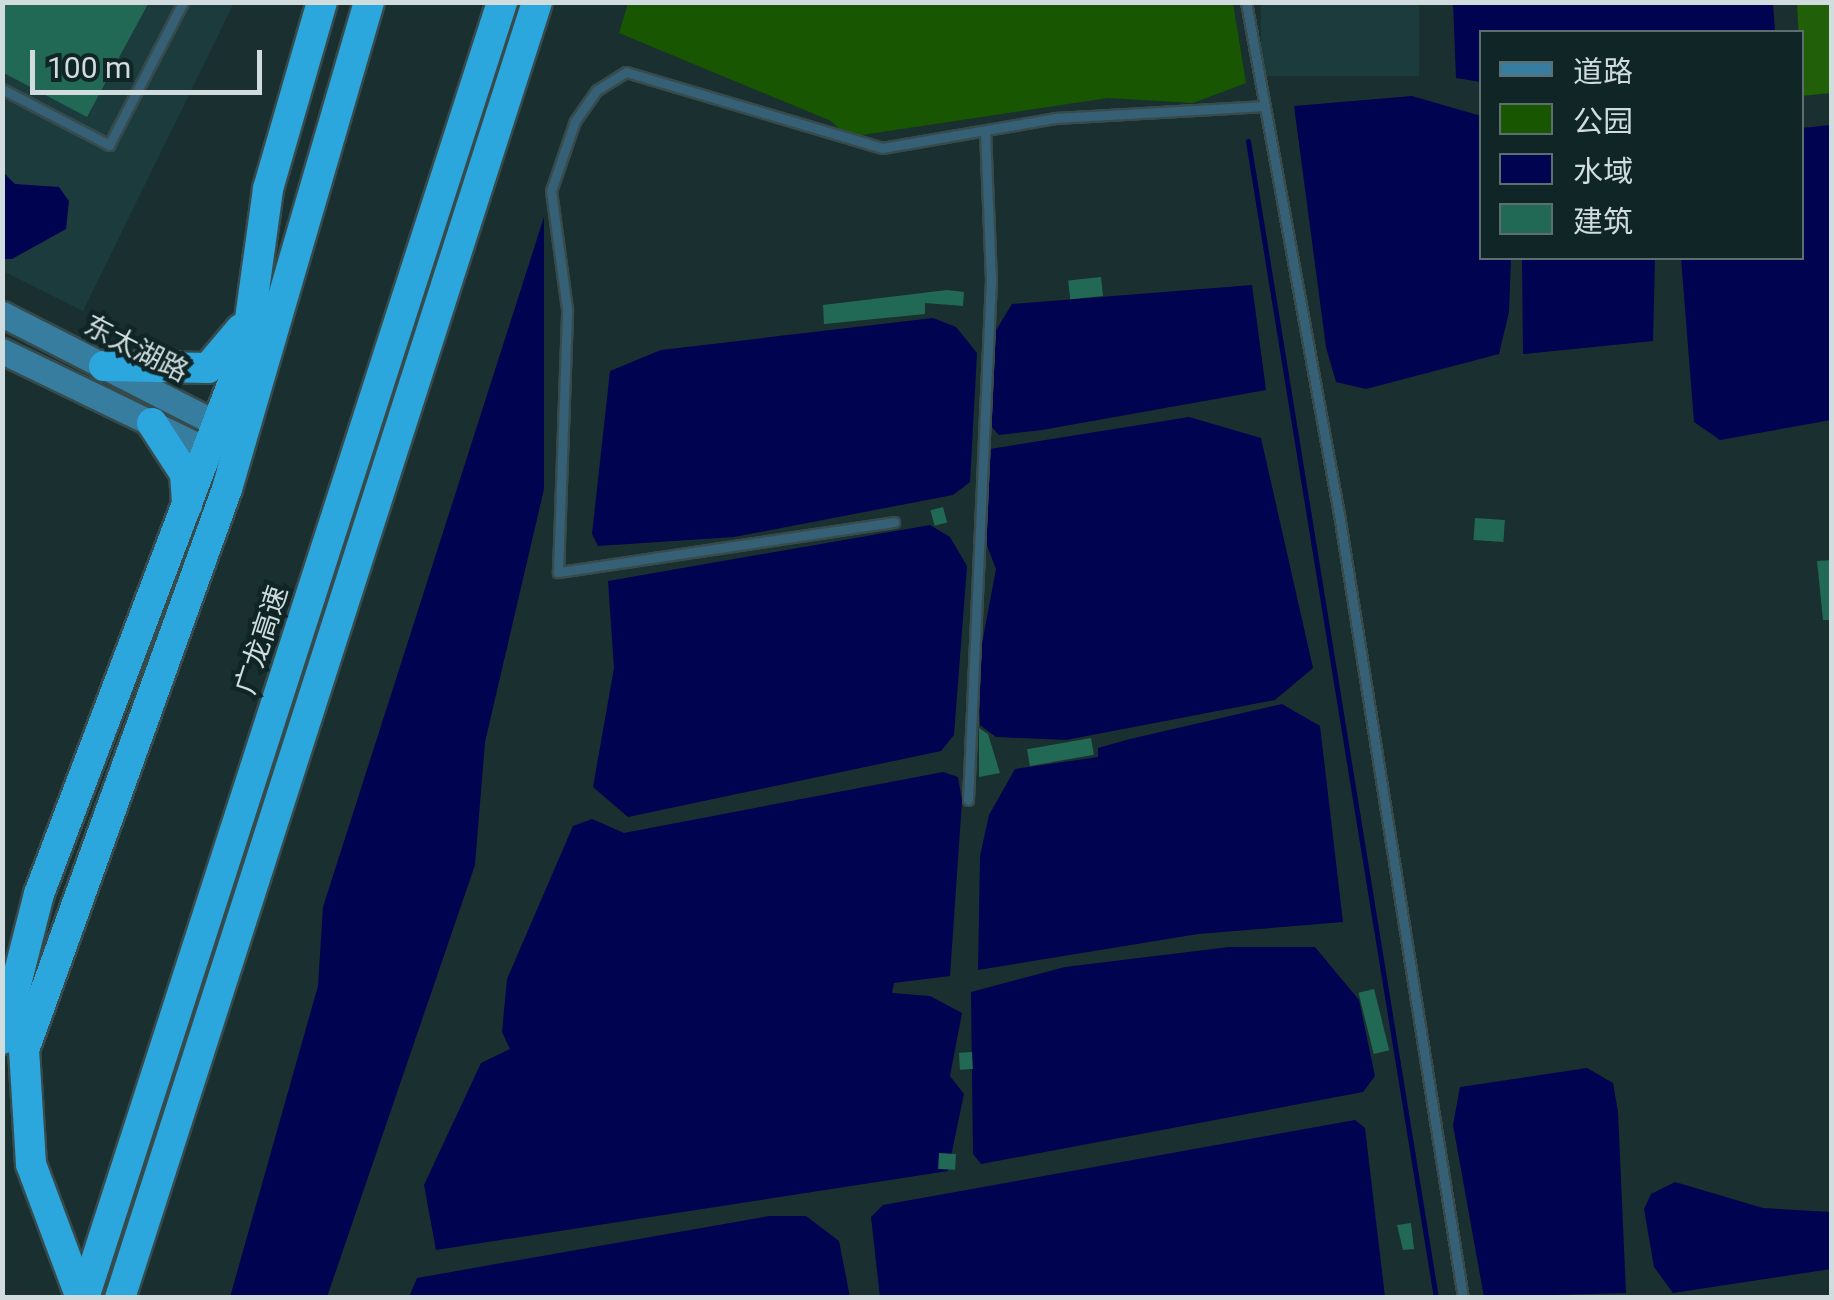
<!DOCTYPE html>
<html>
<head>
<meta charset="utf-8">
<style>
	body { margin:0 }
	#map { position:relative; width:1834px; height:1300px; overflow:hidden; background:#1a2f30; font-family:Roboto,"Noto Sans SC",sans-serif }
	div>[style] { position:absolute }
	.built>* { inset:0; background:#1c3b3d; transform-origin:0 0 }
	.green>* { inset:0; background:#195601 }
	.forest>* { inset:0; background:#215f09 }
	.water>* { inset:0; background:#00034f }
	.stream>* { height:5px; margin:-2.5px; padding:0 2.5px; transform-origin:2.5px; border-radius:2.5px; background:#00034f }
	.building>* { inset:0; background:#216954; transform-origin:0 0 }
	.roads { filter:drop-shadow(2px 0 #374b4c) drop-shadow(-2px 0 #374b4c) drop-shadow(0 2px #374b4c) drop-shadow(0 -2px #374b4c) }
	.lane>* { height:9px; margin:-4.5px; padding:0 4.5px; transform-origin:4.5px; border-radius:4.5px; background:#366076 }
	.secondary>* { height:25px; margin:-12.5px; padding:0 12.5px; transform-origin:12.5px; border-radius:12.5px; background:#367da0 }
	.highway>* { height:30px; margin:-15px; padding:0 15px; transform-origin:15px; border-radius:15px; background:#2ba7de }
	span { translate:-50% -50%; white-space:nowrap; text-align:center; line-height:1.15; -webkit-text-stroke:9px #102526; paint-order:stroke }
	.street-label { font-size:28px; color:#d0dcdd }
	.frame { position:absolute; inset:0; border:5px solid #d0dcdd; pointer-events:none }
	.legend { position:absolute; left:1479px; top:30px; width:325px; height:230px; box-sizing:border-box; background:#102526; border:2px solid #5d6e6f; margin:0; padding:12px 18px; list-style:none; font-size:30px; color:#d0dcdd }
	.legend li { display:flex; align-items:center; gap:20px; height:50px }
	.legend b { width:50px; border:2px solid #5d6e6f }
	.scale { position:absolute; left:30px; top:50px; width:232px; height:45px; box-sizing:border-box; border:5px solid #d0dcdd; border-top:0; padding-left:12px; font-size:30px; line-height:35px; white-space:nowrap; color:#d0dcdd; -webkit-text-stroke:8px #102526; paint-order:stroke }
</style>
</head>
<body>
<div id="map">
	<div class="built">
		<i style="clip-path:polygon(2px 3px,234px 3px,83px 311px,3px 271px)"></i>
		<i style="left:1261px;top:3px;width:158px;height:73px"></i>
	</div>
	<div class="green">
		<i style="clip-path:polygon(628px 3px,1233px 3px,1246px 83px,1193px 103px,1108px 98px,848px 137px,831px 121px,619px 33px)"></i>
	</div>
	<div class="forest">
		<i style="clip-path:polygon(1797px 3px,1831px 3px,1831px 93px,1802px 96px)"></i>
	</div>
	<div class="water">
		<i style="clip-path:polygon(1453px 3px,1773px 3px,1775px 32px,1482px 32px,1481px 82px,1456px 78px)"></i>
		<i style="clip-path:polygon(1412px 96px,1481px 116px,1482px 258px,1511px 258px,1509px 312px,1499px 354px,1366px 389px,1336px 382px,1326px 347px,1294px 106px)"></i>
		<i style="clip-path:polygon(1831px 125px,1831px 420px,1720px 440px,1694px 422px,1681px 258px,1802px 258px,1802px 128px)"></i>
		<i style="clip-path:polygon(3px 172px,15px 184px,59px 187px,69px 201px,66px 229px,12px 259px,3px 259px)"></i>
		<i style="clip-path:polygon(544px 217px,544px 489px,485px 742px,475px 865px,327px 1297px,230px 1297px,318px 986px,323px 907px)"></i>
		<i style="clip-path:polygon(1522px 258px,1655px 258px,1653px 341px,1523px 354px)"></i>
		<i style="clip-path:polygon(1252px 285px,1266px 390px,1042px 430px,999px 435px,990px 425px,995px 332px,1012px 304px)"></i>
		<i style="clip-path:polygon(933px 318px,956px 327px,977px 353px,970px 482px,953px 495px,734px 537px,598px 546px,592px 534px,610px 371px,661px 350px)"></i>
		<i style="clip-path:polygon(1189px 417px,1261px 438px,1313px 668px,1275px 700px,1066px 740px,996px 737px,980px 725px,978px 665px,996px 569px,986px 543px,990px 449px)"></i>
		<i style="clip-path:polygon(930px 525px,950px 537px,967px 566px,954px 735px,941px 751px,628px 817px,593px 787px,614px 668px,608px 581px)"></i>
		<i style="clip-path:polygon(1282px 704px,1320px 726px,1343px 922px,1198px 934px,978px 970px,980px 856px,989px 815px,1015px 769px,1098px 757px,1098px 748px,1130px 739px)"></i>
		<i style="clip-path:polygon(943px 772px,958px 777px,962px 801px,950px 976px,894px 983px,892px 993px,930px 996px,962px 1013px,950px 1076px,964px 1094px,948px 1171px,436px 1250px,424px 1185px,481px 1063px,510px 1049px,502px 1032px,507px 979px,573px 826px,592px 819px,624px 833px)"></i>
		<i style="clip-path:polygon(1229px 947px,1315px 947px,1359px 1000px,1375px 1076px,1363px 1092px,981px 1164px,973px 1154px,971px 992px,1065px 967px)"></i>
		<i style="clip-path:polygon(1587px 1068px,1613px 1083px,1618px 1112px,1626px 1293px,1484px 1297px,1453px 1125px,1460px 1087px)"></i>
		<i style="clip-path:polygon(1355px 1120px,1365px 1128px,1385px 1297px,880px 1297px,871px 1217px,883px 1205px)"></i>
		<i style="clip-path:polygon(1675px 1182px,1763px 1208px,1831px 1212px,1831px 1269px,1673px 1293px,1654px 1267px,1644px 1209px,1651px 1194px)"></i>
		<i style="clip-path:polygon(769px 1216px,806px 1216px,839px 1241px,850px 1297px,409px 1297px,417px 1278px)"></i>
	</div>
	<div class="stream">
		<i style="left:1248px;top:141px;width:1172px;rotate:80.77deg"></i>
	</div>
	<div class="building">
		<i style="clip-path:polygon(2px 2px,149px 2px,87px 117px,2px 72px)"></i>
		<i style="left:1101px;top:277px;width:19px;height:33px;rotate:84deg"></i>
		<i style="clip-path:polygon(947px 290px,964px 292px,963px 306px,925px 303px,925px 314px,824px 324px,823px 305px)"></i>
		<i style="left:943px;top:507px;width:16px;height:13px;rotate:75deg"></i>
		<i style="left:1475px;top:518px;width:30px;height:22px;rotate:4deg"></i>
		<i style="clip-path:polygon(1832px 560px,1832px 620px,1823px 620px,1817px 561px)"></i>
		<i style="clip-path:polygon(979px 728px,988px 734px,1000px 773px,979px 777px)"></i>
		<i style="left:1091px;top:738px;width:17px;height:65px;rotate:80deg"></i>
		<i style="left:1374px;top:989px;width:63px;height:16px;rotate:76deg"></i>
		<i style="left:972px;top:1052px;width:17px;height:13px;rotate:87deg"></i>
		<i style="left:939px;top:1153px;width:17px;height:16px;rotate:3deg"></i>
		<i style="clip-path:polygon(1411px 1223px,1414px 1249px,1403px 1250px,1397px 1225px)"></i>
	</div>
	<div class="roads">
		<div class="lane">
			<i style="left:1246px;top:2px;width:520px;rotate:79.71deg"></i>
			<i style="left:1339px;top:514px;width:794px;rotate:81.01deg"></i>
			<i style="left:2px;top:89px;width:121px;rotate:27.6deg"></i>
			<i style="left:109px;top:145px;width:161px;rotate:-62.6deg"></i>
			<i style="left:894px;top:522px;width:340px;rotate:171.5deg"></i>
			<i style="left:558px;top:572px;width:263px;rotate:-88deg"></i>
			<i style="left:567px;top:309px;width:119px;rotate:-97.7deg"></i>
			<i style="left:551px;top:191px;width:74px;rotate:-71.1deg"></i>
			<i style="left:575px;top:121px;width:38px;rotate:-55deg"></i>
			<i style="left:597px;top:90px;width:34px;rotate:-32deg"></i>
			<i style="left:626px;top:72px;width:267px;rotate:16.5deg"></i>
			<i style="left:882px;top:148px;width:177px;rotate:-9.8deg"></i>
			<i style="left:1056px;top:118px;width:209px;rotate:-3.3deg"></i>
			<i style="left:968px;top:800px;width:521px;rotate:-87.47deg"></i>
			<i style="left:991px;top:280px;width:149px;rotate:-92.3deg"></i>
		</div>
		<div class="secondary">
			<i style="left:2px;top:314px;width:259px;rotate:27.1deg"></i>
			<i style="left:2px;top:351px;width:246px;rotate:25.8deg"></i>
		</div>
		<div class="highway">
			<i style="left:104px;top:366px;width:104px;rotate:1.1deg"></i>
			<i style="left:208px;top:368px;width:51px;rotate:-49.8deg"></i>
			<i style="left:152px;top:423px;width:61px;rotate:57.1deg"></i>
			<i style="left:185px;top:474px;width:31px;rotate:86deg"></i>
			<i style="left:2px;top:1039px;width:150px;rotate:-75.7deg"></i>
			<i style="left:39px;top:894px;width:584px;rotate:-69.24deg"></i>
			<i style="left:246px;top:348px;width:161px;rotate:-82.1deg"></i>
			<i style="left:268px;top:189px;width:195px;rotate:-73.9deg"></i>
			<i style="left:81px;top:1298px;width:143px;rotate:-110.5deg"></i>
			<i style="left:31px;top:1164px;width:114px;rotate:-93.5deg"></i>
			<i style="left:24px;top:1050px;width:597px;rotate:-70.11deg"></i>
			<i style="left:227px;top:489px;width:507px;rotate:-73.74deg"></i>
			<i style="left:84px;top:1298px;width:1362px;rotate:-72.12deg"></i>
			<i style="left:120px;top:1298px;width:1361px;rotate:-72.16deg"></i>
		</div>
	</div>
	<div class="street-label">
		<span style="left:136px;top:349px;rotate:27deg">东太湖路</span>
		<span style="left:262px;top:640px;rotate:-72deg">广龙高速</span>
	</div>
	<div class="frame"></div>
	<ul class="legend">
	<li><b style="height:12px;background:#367da0"></b>道路</li>
	<li><b style="height:28px;background:#195601"></b>公园</li>
	<li><b style="height:28px;background:#00034f"></b>水域</li>
	<li><b style="height:28px;background:#216954"></b>建筑</li>
	</ul>
	<div class="scale">100 m</div>
</div>
</body>
</html>
